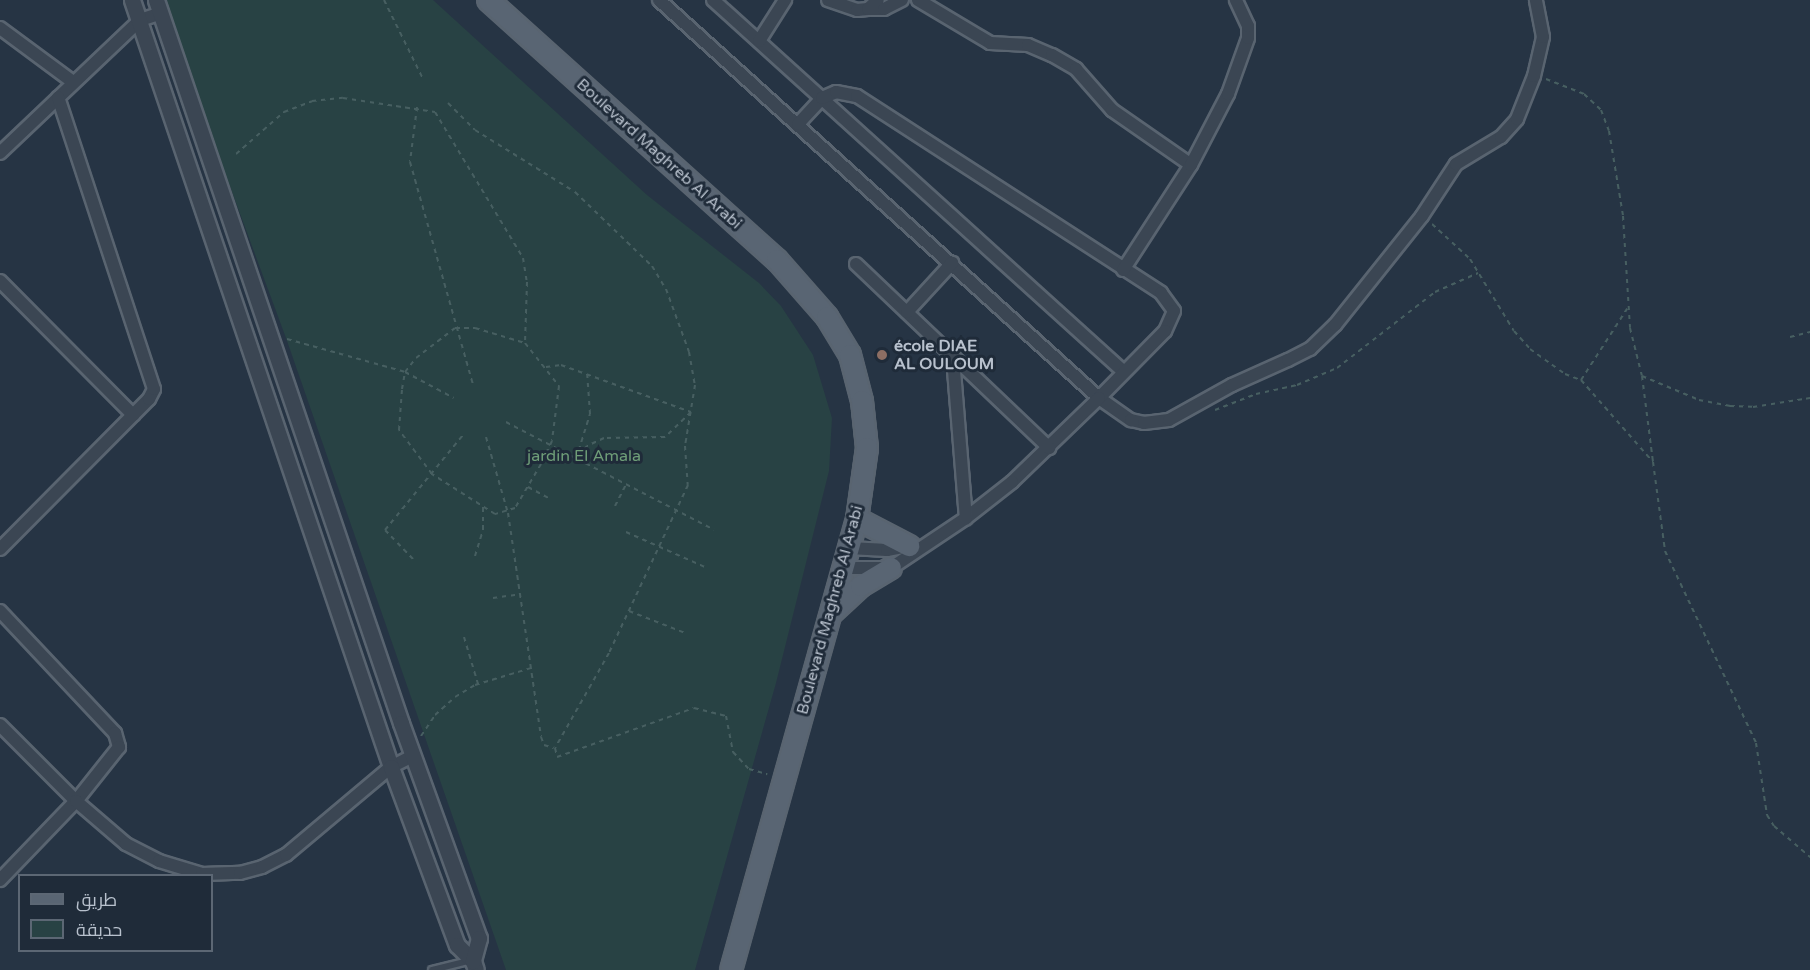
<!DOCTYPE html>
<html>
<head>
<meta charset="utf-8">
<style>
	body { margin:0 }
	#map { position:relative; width:1810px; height:970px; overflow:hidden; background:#263444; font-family:"Varela Round",Cairo,sans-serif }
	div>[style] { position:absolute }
	.green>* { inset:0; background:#284244 }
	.path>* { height:2px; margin-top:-1px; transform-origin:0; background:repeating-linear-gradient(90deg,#475f61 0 4.5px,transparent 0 9px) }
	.roads { filter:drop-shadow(2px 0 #596470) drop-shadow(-2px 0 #596470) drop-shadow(0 2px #596470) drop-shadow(0 -2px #596470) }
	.service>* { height:6px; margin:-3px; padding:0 3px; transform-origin:3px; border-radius:3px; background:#3b4653 }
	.minor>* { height:12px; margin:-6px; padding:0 6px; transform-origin:6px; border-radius:6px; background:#3b4653 }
	.tertiary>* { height:15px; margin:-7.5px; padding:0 7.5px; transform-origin:7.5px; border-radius:7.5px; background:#3b4653 }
	.primary>* { height:20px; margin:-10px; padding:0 10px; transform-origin:10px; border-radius:10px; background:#596573 }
	.dots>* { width:16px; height:16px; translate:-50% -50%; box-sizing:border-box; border:3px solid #1f2b39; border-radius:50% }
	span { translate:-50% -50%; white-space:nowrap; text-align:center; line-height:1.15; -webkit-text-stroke:6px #1f2b39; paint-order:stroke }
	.street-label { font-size:16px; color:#b8c1cd }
	.poi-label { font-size:16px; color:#b8c1cd; font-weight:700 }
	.left { translate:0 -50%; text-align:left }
	.park-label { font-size:16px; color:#6f9e78 }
	.legend { position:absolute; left:18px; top:874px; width:195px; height:78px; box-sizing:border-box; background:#1f2b39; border:2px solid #5c6774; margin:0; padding:8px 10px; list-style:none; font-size:18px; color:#b8c1cd }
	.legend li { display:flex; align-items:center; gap:12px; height:30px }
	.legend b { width:30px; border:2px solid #5c6774 }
</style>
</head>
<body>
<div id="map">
	<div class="green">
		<i style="clip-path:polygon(161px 0,433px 0,647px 195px,759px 283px,781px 306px,813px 355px,832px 418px,829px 471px,776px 683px,695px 970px,506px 970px,286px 338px)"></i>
	</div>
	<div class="path">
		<i style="left:384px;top:0;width:88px;rotate:63.7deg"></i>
		<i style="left:1546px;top:79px;width:41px;rotate:21.5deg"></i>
		<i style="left:1584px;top:94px;width:23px;rotate:43deg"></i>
		<i style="left:1601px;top:110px;width:22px;rotate:69deg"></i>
		<i style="left:1609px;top:131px;width:86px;rotate:80.6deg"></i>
		<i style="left:1623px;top:216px;width:112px;rotate:86.4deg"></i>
		<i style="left:1630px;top:328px;width:49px;rotate:76deg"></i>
		<i style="left:1642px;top:376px;width:62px;rotate:22.8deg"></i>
		<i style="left:1699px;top:400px;width:32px;rotate:11deg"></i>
		<i style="left:1730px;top:406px;width:23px;rotate:2deg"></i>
		<i style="left:1753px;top:407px;width:58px;rotate:-9deg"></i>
		<i style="left:448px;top:103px;width:38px;rotate:45deg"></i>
		<i style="left:475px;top:130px;width:118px;rotate:31.8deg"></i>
		<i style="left:575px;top:192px;width:107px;rotate:43.9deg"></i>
		<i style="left:652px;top:266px;width:27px;rotate:59deg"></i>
		<i style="left:666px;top:289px;width:67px;rotate:69.9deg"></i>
		<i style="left:689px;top:352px;width:34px;rotate:80deg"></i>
		<i style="left:695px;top:385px;width:62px;rotate:99.3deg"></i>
		<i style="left:685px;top:446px;width:39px;rotate:86deg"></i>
		<i style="left:688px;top:485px;width:186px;rotate:115.2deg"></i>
		<i style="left:609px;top:653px;width:109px;rotate:119.6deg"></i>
		<i style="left:555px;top:748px;width:9px;rotate:77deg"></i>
		<i style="left:557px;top:757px;width:145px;rotate:-19.7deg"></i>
		<i style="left:694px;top:708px;width:33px;rotate:14deg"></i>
		<i style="left:726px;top:716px;width:37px;rotate:79deg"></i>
		<i style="left:733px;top:752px;width:23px;rotate:47deg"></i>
		<i style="left:749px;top:769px;width:19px;rotate:16deg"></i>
		<i style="left:417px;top:107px;width:55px;rotate:97.3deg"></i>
		<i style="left:410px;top:162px;width:231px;rotate:74.2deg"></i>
		<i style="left:236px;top:154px;width:64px;rotate:-41.2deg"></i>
		<i style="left:284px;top:112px;width:30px;rotate:-21deg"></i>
		<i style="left:312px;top:101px;width:31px;rotate:-6deg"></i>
		<i style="left:343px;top:98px;width:93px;rotate:8.7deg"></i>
		<i style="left:435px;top:112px;width:170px;rotate:58.9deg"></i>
		<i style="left:523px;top:258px;width:24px;rotate:81deg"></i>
		<i style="left:527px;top:282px;width:61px;rotate:91.9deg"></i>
		<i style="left:525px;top:343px;width:55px;rotate:51.7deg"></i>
		<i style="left:559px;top:386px;width:55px;rotate:97.3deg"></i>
		<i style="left:552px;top:441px;width:25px;rotate:116deg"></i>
		<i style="left:541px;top:464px;width:51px;rotate:120.6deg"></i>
		<i style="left:515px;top:508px;width:21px;rotate:163deg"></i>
		<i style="left:495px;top:514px;width:75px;rotate:-147.6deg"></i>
		<i style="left:432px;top:474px;width:55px;rotate:-126.9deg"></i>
		<i style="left:399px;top:430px;width:41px;rotate:-85.8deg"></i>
		<i style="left:402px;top:389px;width:17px;rotate:-80deg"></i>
		<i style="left:405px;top:372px;width:18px;rotate:-52deg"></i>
		<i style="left:416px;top:358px;width:49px;rotate:-37.6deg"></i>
		<i style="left:455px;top:328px;width:20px"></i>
		<i style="left:475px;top:328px;width:52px;rotate:16.7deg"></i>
		<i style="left:1432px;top:224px;width:52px;rotate:42.6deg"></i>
		<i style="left:1470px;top:259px;width:84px;rotate:58.6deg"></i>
		<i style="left:1514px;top:331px;width:24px;rotate:48deg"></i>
		<i style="left:1530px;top:349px;width:43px;rotate:35.5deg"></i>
		<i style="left:1565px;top:374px;width:17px;rotate:21deg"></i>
		<i style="left:1581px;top:380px;width:85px;rotate:-57.1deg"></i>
		<i style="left:1790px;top:337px;width:21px;rotate:-14deg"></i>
		<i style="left:287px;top:339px;width:123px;rotate:15.6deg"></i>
		<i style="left:405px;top:372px;width:55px;rotate:28deg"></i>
		<i style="left:546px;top:367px;width:15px;rotate:-8deg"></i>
		<i style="left:561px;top:365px;width:138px;rotate:19.9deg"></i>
		<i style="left:691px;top:412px;width:36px;rotate:136deg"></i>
		<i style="left:665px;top:437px;width:61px;rotate:179.1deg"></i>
		<i style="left:604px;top:438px;width:19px;rotate:155deg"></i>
		<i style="left:587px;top:446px;width:17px;rotate:130deg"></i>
		<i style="left:576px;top:459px;width:47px;rotate:-72.7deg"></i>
		<i style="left:590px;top:414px;width:39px;rotate:-94deg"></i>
		<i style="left:1642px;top:376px;width:87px;rotate:82.7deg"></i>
		<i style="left:1581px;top:380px;width:109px;rotate:48.7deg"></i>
		<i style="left:1653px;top:462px;width:90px;rotate:82.3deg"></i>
		<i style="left:1665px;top:551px;width:212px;rotate:64.6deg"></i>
		<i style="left:1756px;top:743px;width:73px;rotate:81.3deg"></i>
		<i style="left:1767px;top:815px;width:13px;rotate:58deg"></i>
		<i style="left:1774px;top:826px;width:48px;rotate:40.7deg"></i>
		<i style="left:1215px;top:410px;width:44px;rotate:-21.3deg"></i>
		<i style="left:1256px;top:394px;width:42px;rotate:-12.4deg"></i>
		<i style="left:1297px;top:385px;width:43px;rotate:-23deg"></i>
		<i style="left:1337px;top:368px;width:124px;rotate:-37.8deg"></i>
		<i style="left:1435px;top:292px;width:47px;rotate:-23.8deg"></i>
		<i style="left:506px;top:422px;width:234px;rotate:27.4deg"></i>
		<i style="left:486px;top:437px;width:79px;rotate:73.9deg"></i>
		<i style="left:508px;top:513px;width:226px;rotate:81.6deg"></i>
		<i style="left:541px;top:737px;width:9px;rotate:69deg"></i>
		<i style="left:544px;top:745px;width:10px;rotate:17deg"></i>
		<i style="left:528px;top:487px;width:24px;rotate:28deg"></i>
		<i style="left:615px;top:506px;width:25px;rotate:-63deg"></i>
		<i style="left:626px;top:532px;width:86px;rotate:23.9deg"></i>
		<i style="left:475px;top:556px;width:27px;rotate:-73deg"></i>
		<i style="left:483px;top:530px;width:23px;rotate:-90deg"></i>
		<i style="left:413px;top:559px;width:40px;rotate:-134deg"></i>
		<i style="left:385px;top:530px;width:123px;rotate:-50.6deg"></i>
		<i style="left:493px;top:598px;width:27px;rotate:-8deg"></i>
		<i style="left:629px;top:611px;width:60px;rotate:21.4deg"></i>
		<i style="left:464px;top:637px;width:49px;rotate:73.4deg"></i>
		<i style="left:421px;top:736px;width:25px;rotate:-56deg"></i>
		<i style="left:435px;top:715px;width:27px;rotate:-42deg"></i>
		<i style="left:455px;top:697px;width:23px;rotate:-31deg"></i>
		<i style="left:475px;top:685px;width:59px;rotate:-16.9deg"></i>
	</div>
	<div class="roads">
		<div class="service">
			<i style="left:432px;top:970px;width:38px;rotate:-14deg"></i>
		</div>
		<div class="minor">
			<i style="left:659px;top:0;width:593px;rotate:42.13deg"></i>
			<i style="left:1099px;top:398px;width:39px;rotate:35deg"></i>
			<i style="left:1131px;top:420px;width:13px;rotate:13deg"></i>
			<i style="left:1144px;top:423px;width:25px;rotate:-7deg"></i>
			<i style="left:1169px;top:420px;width:72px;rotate:-29.1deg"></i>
			<i style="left:1232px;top:385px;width:61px;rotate:-24.1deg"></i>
			<i style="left:1288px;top:360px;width:25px;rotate:-27deg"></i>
			<i style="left:1310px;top:349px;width:35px;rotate:-44deg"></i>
			<i style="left:1335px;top:325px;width:139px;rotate:-51.4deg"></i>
			<i style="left:1422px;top:216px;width:62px;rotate:-56.8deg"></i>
			<i style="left:1456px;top:164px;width:52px;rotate:-31deg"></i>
			<i style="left:1501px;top:137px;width:24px;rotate:-48deg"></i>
			<i style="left:1517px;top:119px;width:46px;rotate:-68.4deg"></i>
			<i style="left:1534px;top:76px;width:40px;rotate:-77deg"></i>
			<i style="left:1543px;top:37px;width:38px;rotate:-101deg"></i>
			<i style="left:713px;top:0;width:554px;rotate:42.15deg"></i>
			<i style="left:828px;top:0;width:31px;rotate:19deg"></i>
			<i style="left:857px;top:10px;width:11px;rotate:-5deg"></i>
			<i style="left:868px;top:9px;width:13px;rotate:-42deg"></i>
			<i style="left:918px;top:0;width:84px;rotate:30.8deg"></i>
			<i style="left:990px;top:43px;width:38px;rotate:3deg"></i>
			<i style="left:1028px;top:45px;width:26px;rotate:23deg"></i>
			<i style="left:1052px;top:55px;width:28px;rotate:30deg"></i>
			<i style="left:1076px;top:69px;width:55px;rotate:48.7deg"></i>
			<i style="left:1112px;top:110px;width:96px;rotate:34.8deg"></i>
			<i style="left:868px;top:9px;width:16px"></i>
			<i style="left:884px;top:9px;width:20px;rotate:-27deg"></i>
			<i style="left:0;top:28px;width:91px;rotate:36.5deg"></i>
			<i style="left:759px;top:41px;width:49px;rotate:-57.6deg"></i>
			<i style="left:798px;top:124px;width:35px;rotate:-47deg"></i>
			<i style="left:822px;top:98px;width:15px;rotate:-23deg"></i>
			<i style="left:836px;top:92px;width:21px;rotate:11deg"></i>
			<i style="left:857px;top:96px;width:362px;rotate:32.9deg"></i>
			<i style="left:1161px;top:293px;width:22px;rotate:54deg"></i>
			<i style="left:1174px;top:311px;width:22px;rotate:114deg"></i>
			<i style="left:1165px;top:331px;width:94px;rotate:134.6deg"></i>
			<i style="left:1099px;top:398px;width:121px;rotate:136deg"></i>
			<i style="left:1012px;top:482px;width:58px;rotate:142deg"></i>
			<i style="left:966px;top:518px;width:90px;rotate:146.3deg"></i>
			<i style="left:891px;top:568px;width:46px;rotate:180deg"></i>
			<i style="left:0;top:153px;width:193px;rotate:-43.5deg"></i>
			<i style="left:140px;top:20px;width:22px;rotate:-18deg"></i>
			<i style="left:856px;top:264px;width:267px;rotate:43.6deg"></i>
			<i style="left:1123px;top:270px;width:125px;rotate:-57.1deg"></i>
			<i style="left:1191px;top:165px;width:80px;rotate:-62.5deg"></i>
			<i style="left:1228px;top:94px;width:59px;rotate:-70.3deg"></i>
			<i style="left:1248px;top:38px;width:12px;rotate:-90deg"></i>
			<i style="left:1248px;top:26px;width:29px;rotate:-115deg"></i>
			<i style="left:0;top:281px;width:189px;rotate:45.2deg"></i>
			<i style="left:907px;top:312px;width:67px;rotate:-47.4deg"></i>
			<i style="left:953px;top:358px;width:161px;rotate:85.4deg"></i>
			<i style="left:849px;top:548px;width:38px;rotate:3deg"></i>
			<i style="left:887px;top:550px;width:21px;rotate:-11deg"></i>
			<i style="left:0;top:549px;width:211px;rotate:-45.2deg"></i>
			<i style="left:149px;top:399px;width:11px;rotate:-63deg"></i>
			<i style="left:154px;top:389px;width:307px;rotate:-108.2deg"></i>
			<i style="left:0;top:611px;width:168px;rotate:46.7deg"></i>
			<i style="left:115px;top:733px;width:15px;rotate:74deg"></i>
			<i style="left:119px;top:747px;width:69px;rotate:128.5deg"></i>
			<i style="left:76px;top:801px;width:110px;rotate:133.9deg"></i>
			<i style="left:0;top:725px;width:107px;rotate:45deg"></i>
			<i style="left:76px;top:801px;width:66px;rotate:40.7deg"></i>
			<i style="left:126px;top:844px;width:37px;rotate:27deg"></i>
			<i style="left:159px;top:861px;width:45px;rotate:16.8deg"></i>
			<i style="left:202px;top:874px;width:38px;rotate:-2deg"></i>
			<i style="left:240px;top:873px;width:23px;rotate:-15deg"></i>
			<i style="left:262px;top:867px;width:27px;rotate:-27deg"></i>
			<i style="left:286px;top:855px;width:137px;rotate:-40deg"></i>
			<i style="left:391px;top:767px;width:25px;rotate:-27deg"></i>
		</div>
		<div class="tertiary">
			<i style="left:132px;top:0;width:810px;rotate:71.34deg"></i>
			<i style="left:391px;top:767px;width:190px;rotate:69.7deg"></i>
			<i style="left:457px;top:945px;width:23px;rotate:45deg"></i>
			<i style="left:473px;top:961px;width:9px;rotate:72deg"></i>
			<i style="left:156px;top:0;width:763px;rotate:71.28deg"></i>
			<i style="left:401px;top:723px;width:229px;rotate:70.1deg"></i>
			<i style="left:479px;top:938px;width:24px;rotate:105deg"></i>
		</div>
		<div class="primary">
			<i style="left:488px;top:0;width:389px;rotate:42deg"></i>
			<i style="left:777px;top:260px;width:76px;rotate:48.7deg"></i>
			<i style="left:827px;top:317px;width:44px;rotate:58.8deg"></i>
			<i style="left:850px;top:355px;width:48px;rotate:75.4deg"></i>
			<i style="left:862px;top:401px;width:47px;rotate:83.9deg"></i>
			<i style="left:867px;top:448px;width:72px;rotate:98deg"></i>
			<i style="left:857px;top:519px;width:468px;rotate:105.6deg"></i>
			<i style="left:857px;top:519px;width:59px;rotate:27.4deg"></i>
			<i style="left:833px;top:612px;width:38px;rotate:-43deg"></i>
			<i style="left:861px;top:586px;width:35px;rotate:-31deg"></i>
		</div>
	</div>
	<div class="dots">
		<i style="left:882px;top:355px;background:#8d6e63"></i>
	</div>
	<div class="street-label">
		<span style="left:659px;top:154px;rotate:42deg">Boulevard Maghreb Al Arabi</span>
		<span style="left:830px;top:610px;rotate:-75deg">Boulevard Maghreb Al Arabi</span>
	</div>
	<div class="poi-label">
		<span class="left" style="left:894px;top:355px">école DIAE<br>AL OULOUM</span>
	</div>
	<div class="park-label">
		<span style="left:584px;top:456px">jardin El Amala</span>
	</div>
	<ul class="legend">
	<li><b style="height:8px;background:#596573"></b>طريق</li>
	<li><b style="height:16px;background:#284244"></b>حديقة</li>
	</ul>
</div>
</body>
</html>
